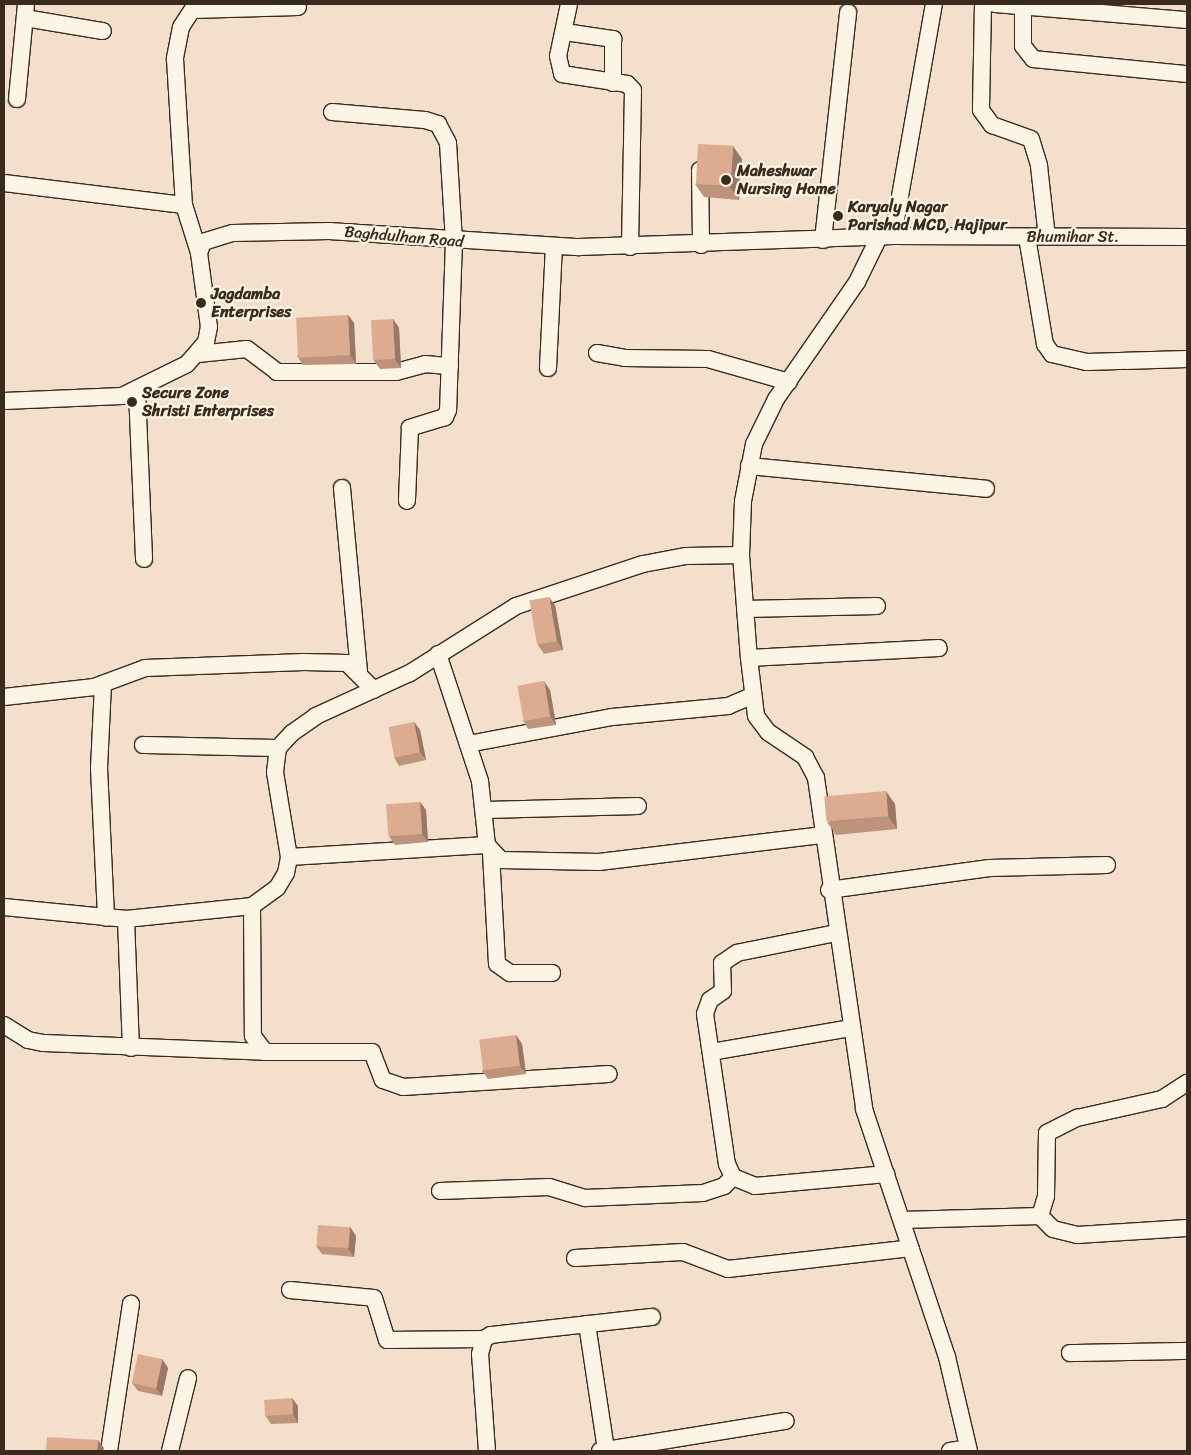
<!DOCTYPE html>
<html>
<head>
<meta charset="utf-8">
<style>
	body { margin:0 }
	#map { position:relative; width:1191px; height:1455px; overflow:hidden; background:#f3dfcc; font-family:Sriracha,sans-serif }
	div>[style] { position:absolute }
	.roads { filter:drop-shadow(1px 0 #3b2a1e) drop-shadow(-1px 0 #3b2a1e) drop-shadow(0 1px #3b2a1e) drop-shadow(0 -1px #3b2a1e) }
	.minor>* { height:16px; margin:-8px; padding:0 8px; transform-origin:8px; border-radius:8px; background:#fcf5e5 }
	.wall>* { inset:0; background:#be937c }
	.shaded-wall>* { inset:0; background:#9b7865 }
	.building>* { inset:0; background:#ddab90; transform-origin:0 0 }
	.dots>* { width:14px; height:14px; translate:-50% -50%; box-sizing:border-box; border:2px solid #fcf5e5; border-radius:50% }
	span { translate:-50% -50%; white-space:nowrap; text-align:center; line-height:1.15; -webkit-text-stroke:4.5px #fcf5e5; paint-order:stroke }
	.poi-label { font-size:16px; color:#3b2a1e; font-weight:700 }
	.left { translate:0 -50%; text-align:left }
	.street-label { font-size:16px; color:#3b2a1e }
	.frame { position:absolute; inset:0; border:5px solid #3b2a1e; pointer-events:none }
</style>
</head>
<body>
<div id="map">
	<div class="roads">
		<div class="minor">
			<i style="left:196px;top:4px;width:27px;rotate:123deg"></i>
			<i style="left:181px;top:27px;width:33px;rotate:101deg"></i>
			<i style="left:175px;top:59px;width:146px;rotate:86.5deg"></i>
			<i style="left:184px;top:205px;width:50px;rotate:72.6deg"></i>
			<i style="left:569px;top:4px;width:53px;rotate:101.9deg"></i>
			<i style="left:558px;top:56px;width:18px;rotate:77deg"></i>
			<i style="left:562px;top:74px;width:66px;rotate:8.7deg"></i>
			<i style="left:627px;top:84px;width:8px;rotate:45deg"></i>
			<i style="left:633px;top:90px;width:157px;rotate:91.1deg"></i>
			<i style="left:983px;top:4px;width:106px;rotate:91.1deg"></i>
			<i style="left:981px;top:110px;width:19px;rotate:54deg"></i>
			<i style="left:992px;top:125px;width:41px;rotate:19.7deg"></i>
			<i style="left:1031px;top:139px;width:28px;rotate:73deg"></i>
			<i style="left:1039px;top:166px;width:71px;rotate:83.6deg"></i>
			<i style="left:995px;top:4px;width:193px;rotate:4.8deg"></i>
			<i style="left:1023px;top:6px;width:40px;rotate:90deg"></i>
			<i style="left:1023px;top:46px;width:16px;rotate:52deg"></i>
			<i style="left:1033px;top:59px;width:155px;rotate:5.6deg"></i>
			<i style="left:193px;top:10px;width:105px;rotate:-1.6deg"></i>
			<i style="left:25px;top:18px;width:79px;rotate:9.5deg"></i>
			<i style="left:565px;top:32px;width:49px;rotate:8.3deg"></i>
			<i style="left:613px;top:39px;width:44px;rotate:90deg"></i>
			<i style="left:17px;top:99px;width:95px;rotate:-84.6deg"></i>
			<i style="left:332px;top:112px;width:93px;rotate:4.9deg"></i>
			<i style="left:425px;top:120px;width:14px;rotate:17deg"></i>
			<i style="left:438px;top:124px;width:21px;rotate:62deg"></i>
			<i style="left:448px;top:143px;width:98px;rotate:86.5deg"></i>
			<i style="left:454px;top:241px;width:169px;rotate:92deg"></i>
			<i style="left:448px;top:410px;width:8px;rotate:113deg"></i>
			<i style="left:445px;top:417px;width:37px;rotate:163deg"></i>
			<i style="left:410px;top:428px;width:73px;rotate:92.4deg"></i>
			<i style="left:700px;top:170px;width:75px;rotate:89.2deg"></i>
			<i style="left:4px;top:183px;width:181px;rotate:7deg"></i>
			<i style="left:893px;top:236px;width:236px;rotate:-80deg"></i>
			<i style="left:879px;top:237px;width:50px;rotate:116.1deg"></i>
			<i style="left:857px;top:282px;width:142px;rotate:124.7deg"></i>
			<i style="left:776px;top:399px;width:50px;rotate:116.1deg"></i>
			<i style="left:754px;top:444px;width:58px;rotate:100.9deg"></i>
			<i style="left:743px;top:501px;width:54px;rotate:92.1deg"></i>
			<i style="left:741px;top:555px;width:103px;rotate:85.6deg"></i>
			<i style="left:749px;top:658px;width:58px;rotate:83.1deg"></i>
			<i style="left:756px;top:716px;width:20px;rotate:53deg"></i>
			<i style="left:768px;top:732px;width:45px;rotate:34deg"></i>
			<i style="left:805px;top:757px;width:24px;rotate:62deg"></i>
			<i style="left:816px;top:778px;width:334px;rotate:81.7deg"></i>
			<i style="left:864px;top:1109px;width:262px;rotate:71.5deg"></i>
			<i style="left:947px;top:1357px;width:97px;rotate:76.8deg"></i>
			<i style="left:1027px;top:237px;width:109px;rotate:80.5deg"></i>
			<i style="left:1045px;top:344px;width:12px;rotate:55deg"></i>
			<i style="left:1052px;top:354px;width:36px;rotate:13deg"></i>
			<i style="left:1087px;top:362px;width:100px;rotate:-1.7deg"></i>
			<i style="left:823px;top:240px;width:229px;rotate:-83.7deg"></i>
			<i style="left:597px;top:353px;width:27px;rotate:10deg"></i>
			<i style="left:624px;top:358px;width:84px;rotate:0.7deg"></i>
			<i style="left:708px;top:359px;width:84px;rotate:15.9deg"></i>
			<i style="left:198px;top:354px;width:49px;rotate:-5.8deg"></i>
			<i style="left:247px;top:349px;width:38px;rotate:37deg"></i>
			<i style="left:277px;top:372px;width:119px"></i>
			<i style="left:396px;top:372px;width:30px;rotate:-15deg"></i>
			<i style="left:425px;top:364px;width:25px;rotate:5deg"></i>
			<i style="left:548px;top:368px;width:122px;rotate:-87.2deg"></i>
			<i style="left:137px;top:391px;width:168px;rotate:87.6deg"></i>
			<i style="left:4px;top:401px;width:118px;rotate:-2.4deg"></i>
			<i style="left:122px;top:396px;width:72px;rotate:-26.2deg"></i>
			<i style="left:187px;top:364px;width:29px;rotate:-49deg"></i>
			<i style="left:206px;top:342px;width:15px;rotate:-79deg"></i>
			<i style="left:209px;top:327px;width:75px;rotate:-97.7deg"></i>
			<i style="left:199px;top:253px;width:12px;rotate:-70deg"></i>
			<i style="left:203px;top:242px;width:31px;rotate:-17deg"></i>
			<i style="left:233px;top:233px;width:96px;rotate:-1.2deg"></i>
			<i style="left:329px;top:231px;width:251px;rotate:3.7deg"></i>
			<i style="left:579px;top:247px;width:314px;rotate:-2deg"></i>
			<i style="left:893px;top:236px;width:294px;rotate:0.2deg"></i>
			<i style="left:749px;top:466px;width:238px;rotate:5.5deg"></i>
			<i style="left:342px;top:488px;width:184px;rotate:84.7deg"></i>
			<i style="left:745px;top:609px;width:132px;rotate:-1.3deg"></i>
			<i style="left:438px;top:654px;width:134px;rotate:71.7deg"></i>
			<i style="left:480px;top:781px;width:64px;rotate:83.8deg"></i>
			<i style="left:487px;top:845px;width:21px;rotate:47deg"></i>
			<i style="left:501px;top:860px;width:98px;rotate:1.2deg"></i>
			<i style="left:599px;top:862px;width:226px;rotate:-6.9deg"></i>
			<i style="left:749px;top:658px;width:190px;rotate:-3deg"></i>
			<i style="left:103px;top:684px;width:84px;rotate:92.7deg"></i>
			<i style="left:99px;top:768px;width:150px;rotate:87.3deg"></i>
			<i style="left:4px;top:697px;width:91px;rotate:-6.3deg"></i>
			<i style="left:94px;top:687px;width:54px;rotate:-20.4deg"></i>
			<i style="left:145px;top:668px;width:159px;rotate:-2.2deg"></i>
			<i style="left:304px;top:662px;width:43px;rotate:1.3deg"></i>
			<i style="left:347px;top:663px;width:38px;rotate:45deg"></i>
			<i style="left:468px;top:744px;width:147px;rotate:-10.6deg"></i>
			<i style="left:612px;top:717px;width:117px;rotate:-5.4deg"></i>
			<i style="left:728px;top:706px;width:26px;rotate:-23deg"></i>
			<i style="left:143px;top:745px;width:135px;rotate:1.3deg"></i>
			<i style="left:486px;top:810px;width:152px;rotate:-1.5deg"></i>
			<i style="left:491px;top:853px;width:111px;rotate:86.9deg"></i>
			<i style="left:497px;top:964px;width:16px;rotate:35deg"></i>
			<i style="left:510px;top:973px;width:42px"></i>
			<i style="left:289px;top:857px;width:198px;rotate:-3.5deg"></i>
			<i style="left:829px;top:890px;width:162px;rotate:-7.8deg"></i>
			<i style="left:990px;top:868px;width:117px;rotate:-1.5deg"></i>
			<i style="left:252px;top:906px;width:130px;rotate:89.6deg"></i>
			<i style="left:253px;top:1036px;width:20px;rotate:53deg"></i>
			<i style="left:265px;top:1052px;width:107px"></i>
			<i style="left:372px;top:1052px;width:30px;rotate:69deg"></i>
			<i style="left:383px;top:1080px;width:21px;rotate:19deg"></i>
			<i style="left:403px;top:1087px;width:206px;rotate:-3.6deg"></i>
			<i style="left:4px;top:907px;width:123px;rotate:5.6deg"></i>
			<i style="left:126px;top:919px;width:127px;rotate:-5.9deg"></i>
			<i style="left:252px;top:906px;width:31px;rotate:-36deg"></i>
			<i style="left:277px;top:888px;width:17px;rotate:-59deg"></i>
			<i style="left:286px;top:873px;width:16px;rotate:-79deg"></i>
			<i style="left:289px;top:857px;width:86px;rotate:-99.4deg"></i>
			<i style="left:275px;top:772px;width:24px;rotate:-83deg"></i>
			<i style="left:278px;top:748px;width:21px;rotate:-47deg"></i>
			<i style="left:292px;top:733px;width:29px;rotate:-35deg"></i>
			<i style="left:316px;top:716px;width:103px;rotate:-24.6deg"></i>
			<i style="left:410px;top:673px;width:125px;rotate:-32.3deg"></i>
			<i style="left:516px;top:606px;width:134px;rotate:-18.3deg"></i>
			<i style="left:643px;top:564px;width:44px;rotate:-10.5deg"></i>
			<i style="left:686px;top:556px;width:55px;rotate:-1deg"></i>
			<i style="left:126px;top:919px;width:129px;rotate:87.8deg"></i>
			<i style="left:836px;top:933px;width:101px;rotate:168.6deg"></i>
			<i style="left:737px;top:953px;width:18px;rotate:146deg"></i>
			<i style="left:722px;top:963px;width:28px;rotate:88deg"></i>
			<i style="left:723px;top:991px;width:16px;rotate:145deg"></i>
			<i style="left:710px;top:1000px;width:15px;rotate:110deg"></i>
			<i style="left:705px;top:1014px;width:152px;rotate:81.7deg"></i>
			<i style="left:727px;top:1164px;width:14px;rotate:65deg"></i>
			<i style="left:733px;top:1177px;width:24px;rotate:22deg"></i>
			<i style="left:755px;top:1186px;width:132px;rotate:-5.2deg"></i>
			<i style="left:4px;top:1025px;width:28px;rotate:32deg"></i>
			<i style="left:28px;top:1040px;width:16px;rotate:11deg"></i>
			<i style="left:44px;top:1043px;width:221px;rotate:2.3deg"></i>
			<i style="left:711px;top:1052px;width:142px;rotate:-9.7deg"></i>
			<i style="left:440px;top:1191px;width:109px;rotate:-2.1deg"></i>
			<i style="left:549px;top:1187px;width:38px;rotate:17deg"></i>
			<i style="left:585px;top:1198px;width:118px;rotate:-2.4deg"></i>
			<i style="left:703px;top:1193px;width:22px;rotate:-18deg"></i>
			<i style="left:724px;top:1186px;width:13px;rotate:-45deg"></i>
			<i style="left:1040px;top:1216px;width:18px;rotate:45deg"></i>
			<i style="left:1053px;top:1229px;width:25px;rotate:14deg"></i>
			<i style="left:1077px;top:1235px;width:110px;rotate:-3.6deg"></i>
			<i style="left:902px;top:1220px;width:138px;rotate:-1.7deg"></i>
			<i style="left:1040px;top:1216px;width:21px;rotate:-73deg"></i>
			<i style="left:1046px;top:1196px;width:63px;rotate:-89.1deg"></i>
			<i style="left:1047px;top:1133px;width:34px;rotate:-27deg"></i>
			<i style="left:1077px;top:1118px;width:87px;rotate:-12.6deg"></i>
			<i style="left:1162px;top:1099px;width:30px;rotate:-33deg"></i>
			<i style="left:575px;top:1258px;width:108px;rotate:-3.2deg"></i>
			<i style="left:683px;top:1252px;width:48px;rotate:20.7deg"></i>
			<i style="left:728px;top:1269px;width:184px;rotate:-6.5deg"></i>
			<i style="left:290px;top:1290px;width:84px;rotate:5.4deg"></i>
			<i style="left:374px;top:1298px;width:44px;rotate:72.8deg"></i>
			<i style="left:387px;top:1340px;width:97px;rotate:-0.6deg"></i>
			<i style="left:587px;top:1324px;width:127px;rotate:81.4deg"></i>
			<i style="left:1070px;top:1353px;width:117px;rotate:-1deg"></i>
			<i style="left:109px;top:1451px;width:149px;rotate:-81.5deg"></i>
			<i style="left:170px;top:1451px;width:75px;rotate:-76.1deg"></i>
			<i style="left:487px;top:1451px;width:97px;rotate:-94.1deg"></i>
			<i style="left:480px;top:1354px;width:16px;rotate:-75deg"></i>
			<i style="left:484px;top:1339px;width:8px;rotate:-30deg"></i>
			<i style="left:491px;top:1335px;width:162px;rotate:-6.4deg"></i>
			<i style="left:600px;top:1451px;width:188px;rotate:-9.2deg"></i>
			<i style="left:950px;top:1451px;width:18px;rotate:-9deg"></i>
		</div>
	</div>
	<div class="wall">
		<i style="clip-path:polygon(742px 159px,739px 200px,704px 197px,695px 184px)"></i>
		<i style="clip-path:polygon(348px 315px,354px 323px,356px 364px,303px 365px,297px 356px)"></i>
		<i style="clip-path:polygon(393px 319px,399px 328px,401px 368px,380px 369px,374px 361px)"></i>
		<i style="clip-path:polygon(555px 605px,563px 650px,544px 654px,538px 645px)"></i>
		<i style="clip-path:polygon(550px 690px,556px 725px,528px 729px,523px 720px)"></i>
		<i style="clip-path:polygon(414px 722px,420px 730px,426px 760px,399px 766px,394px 757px)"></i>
		<i style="clip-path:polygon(420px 802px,426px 810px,428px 842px,395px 845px,389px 836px)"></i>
		<i style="clip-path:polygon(895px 804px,897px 829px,836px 835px,827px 822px)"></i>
		<i style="clip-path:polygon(516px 1035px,522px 1044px,526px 1074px,488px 1079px,482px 1071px)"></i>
		<i style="clip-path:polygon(350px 1227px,356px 1236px,354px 1257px,322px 1254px,316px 1246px)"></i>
		<i style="clip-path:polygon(162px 1359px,168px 1368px,162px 1396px,138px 1391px,132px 1383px)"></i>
		<i style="clip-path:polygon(298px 1406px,298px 1423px,271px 1424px,265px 1415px)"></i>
	</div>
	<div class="shaded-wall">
		<i style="clip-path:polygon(733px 146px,742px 159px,739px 200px,730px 187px)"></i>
		<i style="clip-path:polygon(348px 315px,354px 323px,356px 364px,350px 355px)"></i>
		<i style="clip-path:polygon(393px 319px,399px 328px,401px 368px,395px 359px)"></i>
		<i style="clip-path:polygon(549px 597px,555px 605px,563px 650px,557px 641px)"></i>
		<i style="clip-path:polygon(544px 681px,550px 690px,556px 725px,550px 716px)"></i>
		<i style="clip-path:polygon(414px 722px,420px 730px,426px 760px,420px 752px)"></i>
		<i style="clip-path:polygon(886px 791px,895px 804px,897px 829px,888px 816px)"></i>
		<i style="clip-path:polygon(420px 802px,426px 810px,428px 842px,422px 834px)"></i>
		<i style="clip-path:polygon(516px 1035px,522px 1044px,526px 1074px,520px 1066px)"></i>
		<i style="clip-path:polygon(350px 1227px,356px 1236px,354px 1257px,348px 1249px)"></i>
		<i style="clip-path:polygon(162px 1359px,168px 1368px,162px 1396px,156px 1388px)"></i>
		<i style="clip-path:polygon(292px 1398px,298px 1406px,298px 1423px,293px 1414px)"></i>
		<i style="clip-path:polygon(98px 1440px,104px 1448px,103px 1451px,97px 1451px)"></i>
	</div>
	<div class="building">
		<i style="left:698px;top:144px;width:35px;height:40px;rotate:3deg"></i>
		<i style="left:348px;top:315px;width:40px;height:52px;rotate:87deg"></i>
		<i style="left:393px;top:319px;width:40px;height:22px;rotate:87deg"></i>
		<i style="left:549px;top:597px;width:45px;height:20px;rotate:80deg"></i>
		<i style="left:544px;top:681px;width:36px;height:27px;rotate:80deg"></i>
		<i style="left:414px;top:722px;width:31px;height:26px;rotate:79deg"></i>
		<i style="left:886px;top:791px;width:25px;height:62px;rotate:85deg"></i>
		<i style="left:420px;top:802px;width:32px;height:34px;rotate:86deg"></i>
		<i style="left:516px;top:1035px;width:31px;height:37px;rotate:83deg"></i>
		<i style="left:318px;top:1225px;width:32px;height:21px;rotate:4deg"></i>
		<i style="left:138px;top:1354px;width:25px;height:30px;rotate:12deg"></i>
		<i style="left:292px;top:1398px;width:16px;height:28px;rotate:86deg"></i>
		<i style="clip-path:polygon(47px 1437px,98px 1440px,97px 1451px,46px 1451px)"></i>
	</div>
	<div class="dots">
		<i style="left:726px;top:180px;background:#3b2a1e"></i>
		<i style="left:838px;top:216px;background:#3b2a1e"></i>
		<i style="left:201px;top:303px;background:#3b2a1e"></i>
		<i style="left:132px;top:402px;background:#3b2a1e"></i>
	</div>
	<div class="poi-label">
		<span class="left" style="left:737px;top:180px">Maheshwar<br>Nursing Home</span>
		<span class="left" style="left:848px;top:216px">Karyaly Nagar<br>Parishad MCD, Hajipur</span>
		<span class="left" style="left:211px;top:303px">Jagdamba<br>Enterprises</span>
		<span class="left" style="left:142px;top:402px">Secure Zone<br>Shristi Enterprises</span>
	</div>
	<div class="street-label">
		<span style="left:404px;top:237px;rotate:5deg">Baghdulhan Road</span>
		<span style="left:1073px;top:237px">Bhumihar St.</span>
	</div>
	<div class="frame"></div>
</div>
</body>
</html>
